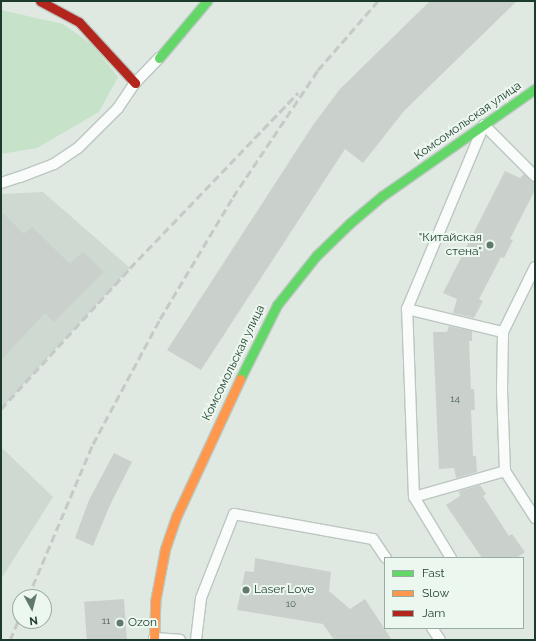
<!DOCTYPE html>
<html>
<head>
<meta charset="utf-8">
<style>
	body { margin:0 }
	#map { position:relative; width:536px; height:641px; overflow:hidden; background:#e0e8e2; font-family:Raleway,sans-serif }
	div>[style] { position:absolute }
	.built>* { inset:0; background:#cdd9d1 }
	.green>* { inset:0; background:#c6e3c9 }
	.building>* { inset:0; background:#cad1cc; transform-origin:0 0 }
	.roads { filter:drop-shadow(1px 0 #bbc7c0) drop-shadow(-1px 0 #bbc7c0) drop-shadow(0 1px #bbc7c0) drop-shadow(0 -1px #bbc7c0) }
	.lane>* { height:10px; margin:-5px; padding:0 5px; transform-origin:5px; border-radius:5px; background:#fafcfb }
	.fast>* { height:9px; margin:-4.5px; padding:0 4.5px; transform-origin:4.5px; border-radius:4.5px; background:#63d668 }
	.slow>* { height:9px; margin:-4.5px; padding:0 4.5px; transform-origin:4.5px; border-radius:4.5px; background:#ff974d }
	.jam>* { height:9px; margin:-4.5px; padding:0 4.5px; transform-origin:4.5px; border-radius:4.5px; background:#b3261e }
	.rail>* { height:3px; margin-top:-1.5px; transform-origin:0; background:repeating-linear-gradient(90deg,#c5c9c7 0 8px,transparent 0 12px) }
	.dots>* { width:11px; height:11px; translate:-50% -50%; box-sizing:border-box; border:2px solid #ecf7ef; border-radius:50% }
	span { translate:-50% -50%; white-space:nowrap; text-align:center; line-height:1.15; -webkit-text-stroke:4px #ecf7ef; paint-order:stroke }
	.number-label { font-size:10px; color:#486054 }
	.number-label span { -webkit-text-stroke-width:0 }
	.street-label { font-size:12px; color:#1c3b2c }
	.poi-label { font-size:12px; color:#1c3b2c }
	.right { translate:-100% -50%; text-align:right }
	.left { translate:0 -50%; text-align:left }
	.frame { position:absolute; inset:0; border:2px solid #1c3b2c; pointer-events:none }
	.legend { position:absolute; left:384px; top:557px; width:140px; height:72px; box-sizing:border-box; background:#ecf7ef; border:1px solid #99aca1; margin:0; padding:5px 7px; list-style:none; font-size:12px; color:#1c3b2c }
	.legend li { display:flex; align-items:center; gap:8px; height:20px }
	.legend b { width:20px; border:1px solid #99aca1 }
	.north { position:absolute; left:12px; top:589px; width:40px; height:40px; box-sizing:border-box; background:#ecf7ef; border:1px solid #99aca1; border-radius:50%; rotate:173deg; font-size:11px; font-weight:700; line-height:16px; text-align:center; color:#1c3b2c }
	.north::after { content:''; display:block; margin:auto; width:14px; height:18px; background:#61786c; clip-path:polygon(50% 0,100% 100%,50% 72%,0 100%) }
</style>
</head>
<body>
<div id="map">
	<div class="built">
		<i style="clip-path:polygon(43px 192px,130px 268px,1px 409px,1px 194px)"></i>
		<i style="clip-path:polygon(1px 447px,53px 497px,1px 579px)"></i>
	</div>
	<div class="green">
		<i style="clip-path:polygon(1px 10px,63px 24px,93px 45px,118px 77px,99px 112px,37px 148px,1px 154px)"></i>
	</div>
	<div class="building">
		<i style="clip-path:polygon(430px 1px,517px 1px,404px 111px,363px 163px,345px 149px,201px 370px,167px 350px,313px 125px,340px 89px)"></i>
		<i style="clip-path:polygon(505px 171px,520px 178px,524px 174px,535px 182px,535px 190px,510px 239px,513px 240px,504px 258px,501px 257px,479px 299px,483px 301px,474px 318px,453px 313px,457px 299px,443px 293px)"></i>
		<i style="clip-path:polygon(1px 211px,24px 234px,32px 227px,70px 264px,83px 251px,104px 272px,54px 322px,45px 313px,1px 360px)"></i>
		<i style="clip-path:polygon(449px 326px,472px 331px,472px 341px,469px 341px,471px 389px,474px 389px,475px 410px,471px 410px,473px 456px,476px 456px,477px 472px,456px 478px,454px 468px,439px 469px,433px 332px,447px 332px)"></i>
		<i style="clip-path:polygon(114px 453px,132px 462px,110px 505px,93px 546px,75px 538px,89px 500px)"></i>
		<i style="clip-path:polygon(480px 485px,486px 494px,483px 496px,509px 536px,512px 534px,525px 552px,516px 558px,482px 558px,446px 505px,460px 496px,459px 491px)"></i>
		<i style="clip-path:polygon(255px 558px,331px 572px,329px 591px,350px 609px,365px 599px,392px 640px,334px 640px,323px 624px,237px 610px,245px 571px,254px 572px)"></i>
		<i style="left:124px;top:599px;width:41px;height:40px;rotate:86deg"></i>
	</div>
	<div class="roads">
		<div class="lane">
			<i style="left:1px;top:183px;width:20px;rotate:-18deg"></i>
			<i style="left:20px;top:177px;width:36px;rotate:-21deg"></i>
			<i style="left:54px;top:164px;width:29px;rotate:-34deg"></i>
			<i style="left:78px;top:148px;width:57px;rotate:-45deg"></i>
			<i style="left:118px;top:108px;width:30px;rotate:-56deg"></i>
			<i style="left:135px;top:83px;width:35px;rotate:-46deg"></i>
			<i style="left:535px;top:267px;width:72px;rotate:116.2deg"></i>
			<i style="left:503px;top:332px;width:58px;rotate:91deg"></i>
			<i style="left:502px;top:390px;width:81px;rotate:87.9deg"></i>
			<i style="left:505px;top:471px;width:56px;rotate:57.4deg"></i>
			<i style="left:407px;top:309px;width:99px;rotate:13.5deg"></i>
			<i style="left:414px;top:497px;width:95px;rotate:-15.9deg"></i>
			<i style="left:451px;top:558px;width:71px;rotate:-121.2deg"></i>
			<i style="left:414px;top:497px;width:188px;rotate:-92.1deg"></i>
			<i style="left:407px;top:309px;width:199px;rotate:-67.3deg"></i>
			<i style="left:484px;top:125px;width:72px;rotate:45deg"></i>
			<i style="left:432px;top:628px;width:14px;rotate:56deg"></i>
			<i style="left:154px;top:638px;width:26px;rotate:4deg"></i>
			<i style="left:196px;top:640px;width:42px;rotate:-83.2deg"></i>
			<i style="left:201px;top:598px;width:90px;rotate:-68.6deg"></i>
			<i style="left:234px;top:514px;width:141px;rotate:10.2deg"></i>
			<i style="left:373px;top:539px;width:23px;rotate:56deg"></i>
		</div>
		<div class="fast">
			<i style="left:159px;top:58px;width:75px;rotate:-49.9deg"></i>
			<i style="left:240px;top:379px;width:83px;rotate:-63.4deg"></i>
			<i style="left:277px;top:305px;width:63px;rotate:-51.5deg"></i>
			<i style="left:316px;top:256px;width:47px;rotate:-44.1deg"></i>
			<i style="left:350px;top:223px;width:42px;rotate:-40.2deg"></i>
			<i style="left:382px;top:196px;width:187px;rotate:-35deg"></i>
		</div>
		<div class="slow">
			<i style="left:154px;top:640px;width:38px;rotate:-88deg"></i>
			<i style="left:155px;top:602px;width:54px;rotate:-79.3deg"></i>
			<i style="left:165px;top:549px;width:36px;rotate:-71deg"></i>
			<i style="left:177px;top:515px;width:150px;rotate:-65.1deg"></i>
		</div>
		<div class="jam">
			<i style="left:40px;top:1px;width:44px;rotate:28.3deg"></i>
			<i style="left:79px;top:22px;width:83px;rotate:47.4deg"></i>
		</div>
	</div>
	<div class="rail">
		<i style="left:1px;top:409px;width:191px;rotate:-47.5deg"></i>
		<i style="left:130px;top:268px;width:243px;rotate:-46.2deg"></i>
		<i style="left:28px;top:597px;width:166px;rotate:-67deg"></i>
		<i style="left:93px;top:444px;width:142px;rotate:-61.8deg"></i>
		<i style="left:160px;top:319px;width:142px;rotate:-59.1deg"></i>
		<i style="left:233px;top:197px;width:153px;rotate:-56.2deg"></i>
		<i style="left:318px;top:70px;width:91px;rotate:-49deg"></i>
		<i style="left:10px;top:640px;width:26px;rotate:-67deg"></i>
	</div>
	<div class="dots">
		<i style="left:490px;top:245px;background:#61786c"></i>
		<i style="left:246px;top:590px;background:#61786c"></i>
		<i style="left:120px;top:623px;background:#61786c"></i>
	</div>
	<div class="number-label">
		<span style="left:455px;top:399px">14</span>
		<span style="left:291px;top:604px">10</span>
		<span style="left:106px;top:621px">11</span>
	</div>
	<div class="street-label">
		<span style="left:468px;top:121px;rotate:-35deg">Комсомольская улица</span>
		<span style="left:234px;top:363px;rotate:-64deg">Комсомольская улица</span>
	</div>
	<div class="poi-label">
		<span class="right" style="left:482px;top:245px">"Китайская<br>стена"</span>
		<span class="left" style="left:254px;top:590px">Laser Love</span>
		<span class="left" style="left:128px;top:623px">Ozon</span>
	</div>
	<div class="frame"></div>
	<ul class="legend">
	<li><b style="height:5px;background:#63d668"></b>Fast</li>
	<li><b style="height:5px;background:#ff974d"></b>Slow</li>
	<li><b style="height:5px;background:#b3261e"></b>Jam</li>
	</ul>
	<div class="north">N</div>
</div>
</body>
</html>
